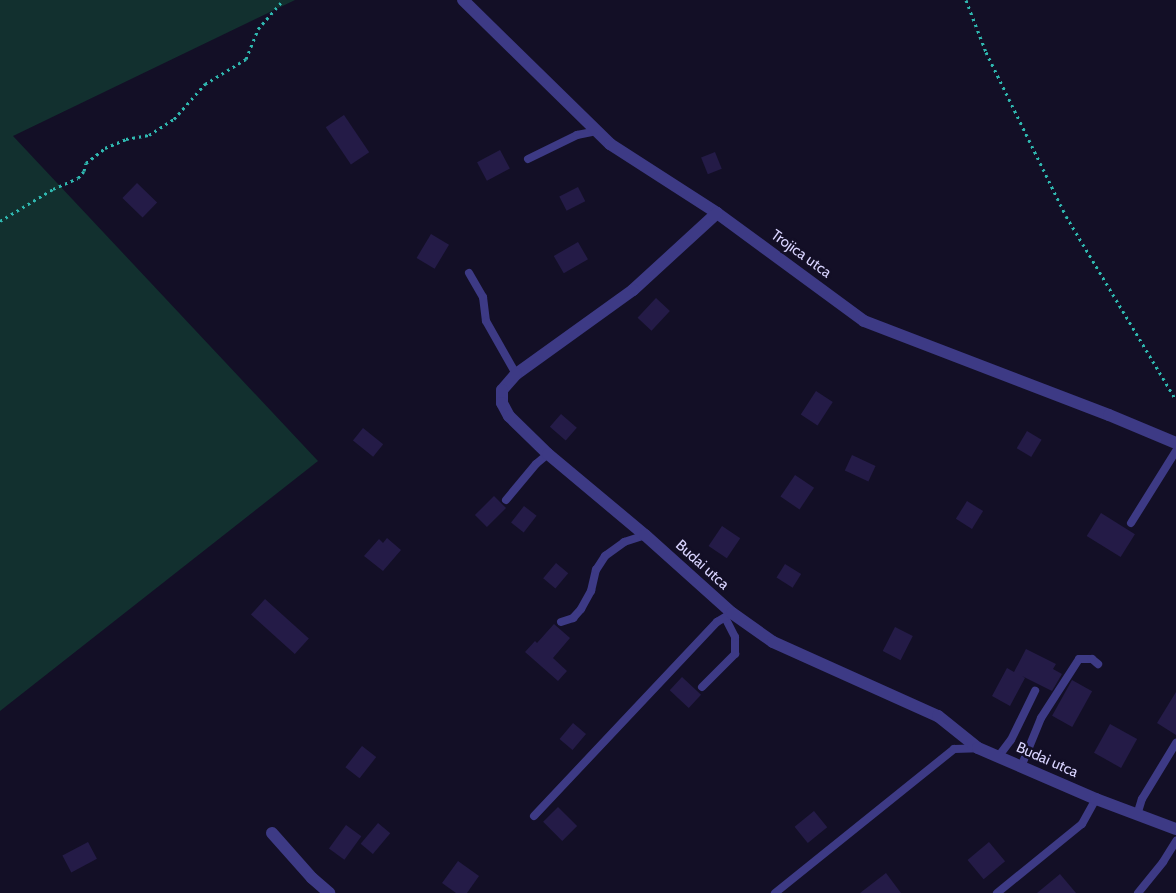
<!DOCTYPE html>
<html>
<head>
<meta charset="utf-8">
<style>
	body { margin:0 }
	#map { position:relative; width:1176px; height:893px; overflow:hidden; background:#130f26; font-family:Cabin,sans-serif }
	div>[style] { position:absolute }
	.green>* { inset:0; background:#12302f }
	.building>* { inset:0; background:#241b47; transform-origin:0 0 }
	.path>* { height:3px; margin-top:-1.5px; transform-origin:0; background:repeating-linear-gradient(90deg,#2fb8b0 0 2.5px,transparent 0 6.5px) }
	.lane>* { height:8px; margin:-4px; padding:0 4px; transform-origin:4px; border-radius:4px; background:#3d3a85 }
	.street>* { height:12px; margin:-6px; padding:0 6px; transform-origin:6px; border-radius:6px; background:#3d3a85 }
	span { translate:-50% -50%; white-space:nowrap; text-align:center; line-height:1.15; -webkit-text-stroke:5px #130f26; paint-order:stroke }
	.street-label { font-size:15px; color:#d9d4ff }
</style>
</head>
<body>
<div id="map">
	<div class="green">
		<i style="clip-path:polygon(0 0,295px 0,13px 136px,318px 461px,0 711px)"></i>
	</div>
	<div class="building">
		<i style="left:344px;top:115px;width:45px;height:22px;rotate:56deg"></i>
		<i style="left:500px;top:150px;width:21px;height:26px;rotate:62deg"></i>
		<i style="left:715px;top:152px;width:18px;height:15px;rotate:68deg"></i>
		<i style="left:137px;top:183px;width:28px;height:21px;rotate:44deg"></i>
		<i style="left:578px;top:187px;width:16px;height:21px;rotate:63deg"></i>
		<i style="left:431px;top:234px;width:21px;height:28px;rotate:31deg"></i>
		<i style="left:578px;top:242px;width:20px;height:28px;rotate:60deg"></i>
		<i style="left:656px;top:298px;width:19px;height:27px;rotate:43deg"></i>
		<i style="left:816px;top:391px;width:20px;height:28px;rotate:33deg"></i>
		<i style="left:561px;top:414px;width:21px;height:17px;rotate:41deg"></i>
		<i style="left:363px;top:428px;width:26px;height:16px;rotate:39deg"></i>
		<i style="left:1027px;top:431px;width:17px;height:20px;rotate:31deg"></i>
		<i style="left:852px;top:455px;width:26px;height:17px;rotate:25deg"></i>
		<i style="left:795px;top:475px;width:23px;height:26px;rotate:34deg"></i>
		<i style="left:494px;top:496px;width:17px;height:27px;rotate:45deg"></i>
		<i style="left:967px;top:501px;width:19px;height:21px;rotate:32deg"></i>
		<i style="left:524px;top:506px;width:16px;height:21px;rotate:38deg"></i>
		<i style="left:1101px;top:513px;width:40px;height:27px;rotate:32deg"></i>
		<i style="left:722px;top:526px;width:22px;height:24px;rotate:34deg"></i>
		<i style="clip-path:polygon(387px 538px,401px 550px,383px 571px,364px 556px,379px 539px,383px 543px)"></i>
		<i style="left:556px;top:563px;width:16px;height:20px;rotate:40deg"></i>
		<i style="left:785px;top:564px;width:19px;height:16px;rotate:32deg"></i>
		<i style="left:265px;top:599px;width:59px;height:21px;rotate:42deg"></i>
		<i style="clip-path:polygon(554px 624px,570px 638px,553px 658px,567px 671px,558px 681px,525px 652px,535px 641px,537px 643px)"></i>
		<i style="left:895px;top:627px;width:20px;height:27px;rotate:27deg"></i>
		<i style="clip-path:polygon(1026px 649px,1056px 664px,1053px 669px,1062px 674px,1052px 691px,1022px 676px,1025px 678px,1010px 706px,992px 696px,1007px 668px,1014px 672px)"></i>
		<i style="left:682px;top:677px;width:26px;height:18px;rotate:43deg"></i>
		<i style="left:1072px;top:680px;width:23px;height:41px;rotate:29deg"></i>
		<i style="clip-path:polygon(1176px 692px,1176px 735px,1157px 723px)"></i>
		<i style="left:573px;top:723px;width:17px;height:21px;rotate:40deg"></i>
		<i style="left:1110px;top:724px;width:31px;height:33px;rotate:29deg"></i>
		<i style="left:362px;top:746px;width:18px;height:27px;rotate:38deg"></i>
		<i style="left:558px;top:807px;width:27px;height:21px;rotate:45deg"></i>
		<i style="left:814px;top:811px;width:21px;height:25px;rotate:51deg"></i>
		<i style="left:378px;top:823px;width:16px;height:27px;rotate:40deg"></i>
		<i style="left:346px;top:825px;width:19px;height:29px;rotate:36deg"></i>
		<i style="left:88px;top:842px;width:19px;height:29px;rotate:62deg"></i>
		<i style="left:989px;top:842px;width:25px;height:28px;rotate:50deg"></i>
		<i style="clip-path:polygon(458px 861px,479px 876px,467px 893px,456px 893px,442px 883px)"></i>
		<i style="clip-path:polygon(886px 873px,901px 893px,860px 893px)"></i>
		<i style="clip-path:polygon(1060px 874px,1076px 893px,1037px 893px)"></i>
	</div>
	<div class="path">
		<i style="left:966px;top:0;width:56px;rotate:69deg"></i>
		<i style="left:986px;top:52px;width:182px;rotate:64deg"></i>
		<i style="left:1066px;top:216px;width:214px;rotate:59.1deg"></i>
		<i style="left:0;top:221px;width:62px;rotate:-31.1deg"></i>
		<i style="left:53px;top:189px;width:27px;rotate:-24deg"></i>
		<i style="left:78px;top:178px;width:9px;rotate:-49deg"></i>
		<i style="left:84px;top:171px;width:8px;rotate:-76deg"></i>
		<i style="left:86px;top:163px;width:24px;rotate:-38deg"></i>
		<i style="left:105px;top:148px;width:23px;rotate:-23deg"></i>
		<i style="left:126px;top:139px;width:23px;rotate:-10deg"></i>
		<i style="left:149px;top:135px;width:30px;rotate:-33deg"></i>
		<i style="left:174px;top:119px;width:47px;rotate:-48.5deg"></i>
		<i style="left:205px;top:84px;width:48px;rotate:-31.4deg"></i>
		<i style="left:246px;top:59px;width:32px;rotate:-68deg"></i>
		<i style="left:258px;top:29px;width:38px;rotate:-49deg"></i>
	</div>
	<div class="lane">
		<i style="left:528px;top:159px;width:55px;rotate:-26.1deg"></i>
		<i style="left:577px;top:135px;width:20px;rotate:-11deg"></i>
		<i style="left:469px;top:273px;width:28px;rotate:60deg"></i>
		<i style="left:483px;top:297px;width:24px;rotate:83deg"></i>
		<i style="left:486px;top:321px;width:61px;rotate:60.5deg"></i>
		<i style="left:506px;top:500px;width:47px;rotate:-50.2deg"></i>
		<i style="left:536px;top:464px;width:16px;rotate:-40deg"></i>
		<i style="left:1131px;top:523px;width:85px;rotate:-58deg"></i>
		<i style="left:561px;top:622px;width:13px;rotate:-18deg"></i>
		<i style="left:573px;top:618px;width:12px;rotate:-48deg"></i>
		<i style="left:581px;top:609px;width:21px;rotate:-61deg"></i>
		<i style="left:591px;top:591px;width:22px;rotate:-77deg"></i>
		<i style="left:596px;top:570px;width:17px;rotate:-57deg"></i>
		<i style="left:605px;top:556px;width:24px;rotate:-36deg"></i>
		<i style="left:624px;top:542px;width:22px;rotate:-18deg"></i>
		<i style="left:702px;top:687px;width:47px;rotate:-45deg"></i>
		<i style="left:735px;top:654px;width:17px;rotate:-90deg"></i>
		<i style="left:735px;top:637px;width:22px;rotate:-117deg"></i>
		<i style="left:998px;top:757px;width:21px;rotate:-53deg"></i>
		<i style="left:1011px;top:740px;width:55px;rotate:-63.9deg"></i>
		<i style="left:1021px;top:767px;width:53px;rotate:-67.8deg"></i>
		<i style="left:1041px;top:718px;width:70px;rotate:-57.2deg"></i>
		<i style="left:1079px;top:659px;width:13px"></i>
		<i style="left:1092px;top:659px;width:8px;rotate:40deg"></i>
		<i style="left:1137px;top:815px;width:17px;rotate:-73deg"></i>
		<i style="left:1142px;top:799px;width:66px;rotate:-58.7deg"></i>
		<i style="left:534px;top:816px;width:267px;rotate:-46.7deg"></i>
		<i style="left:717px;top:622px;width:17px;rotate:-31deg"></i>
		<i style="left:775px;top:893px;width:230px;rotate:-38.8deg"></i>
		<i style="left:954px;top:749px;width:24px;rotate:-2deg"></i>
		<i style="left:997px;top:893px;width:109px;rotate:-39.1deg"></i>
		<i style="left:1082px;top:824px;width:29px;rotate:-61deg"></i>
		<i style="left:1138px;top:893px;width:40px;rotate:-51deg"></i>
		<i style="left:1163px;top:862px;width:25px;rotate:-58deg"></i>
	</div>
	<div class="street">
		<i style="left:463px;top:0;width:206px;rotate:44.4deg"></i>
		<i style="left:610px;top:144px;width:127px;rotate:32.8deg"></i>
		<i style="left:717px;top:213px;width:182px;rotate:36.3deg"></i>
		<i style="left:864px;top:321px;width:262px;rotate:21deg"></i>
		<i style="left:1109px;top:415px;width:73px;rotate:22.7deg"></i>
		<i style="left:717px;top:213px;width:114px;rotate:137.5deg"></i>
		<i style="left:633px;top:290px;width:144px;rotate:144.3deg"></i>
		<i style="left:516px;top:374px;width:21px;rotate:131deg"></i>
		<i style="left:502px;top:390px;width:13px;rotate:90deg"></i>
		<i style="left:502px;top:403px;width:15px;rotate:62deg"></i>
		<i style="left:509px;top:416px;width:54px;rotate:44.3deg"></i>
		<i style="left:548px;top:454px;width:126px;rotate:39.9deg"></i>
		<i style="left:645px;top:535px;width:117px;rotate:41.9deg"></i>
		<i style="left:732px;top:613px;width:50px;rotate:35.3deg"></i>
		<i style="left:773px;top:642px;width:181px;rotate:24.2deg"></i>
		<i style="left:938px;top:716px;width:51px;rotate:38.7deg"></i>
		<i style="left:978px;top:748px;width:129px;rotate:23.4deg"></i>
		<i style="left:1096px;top:799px;width:85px;rotate:20.6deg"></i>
		<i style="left:272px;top:833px;width:60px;rotate:48.4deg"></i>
		<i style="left:312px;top:878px;width:23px;rotate:41deg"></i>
	</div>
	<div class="street-label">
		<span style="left:801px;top:254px;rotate:36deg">Trojica utca</span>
		<span style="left:702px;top:565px;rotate:42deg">Budai utca</span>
		<span style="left:1047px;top:760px;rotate:24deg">Budai utca</span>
	</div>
</div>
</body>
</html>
